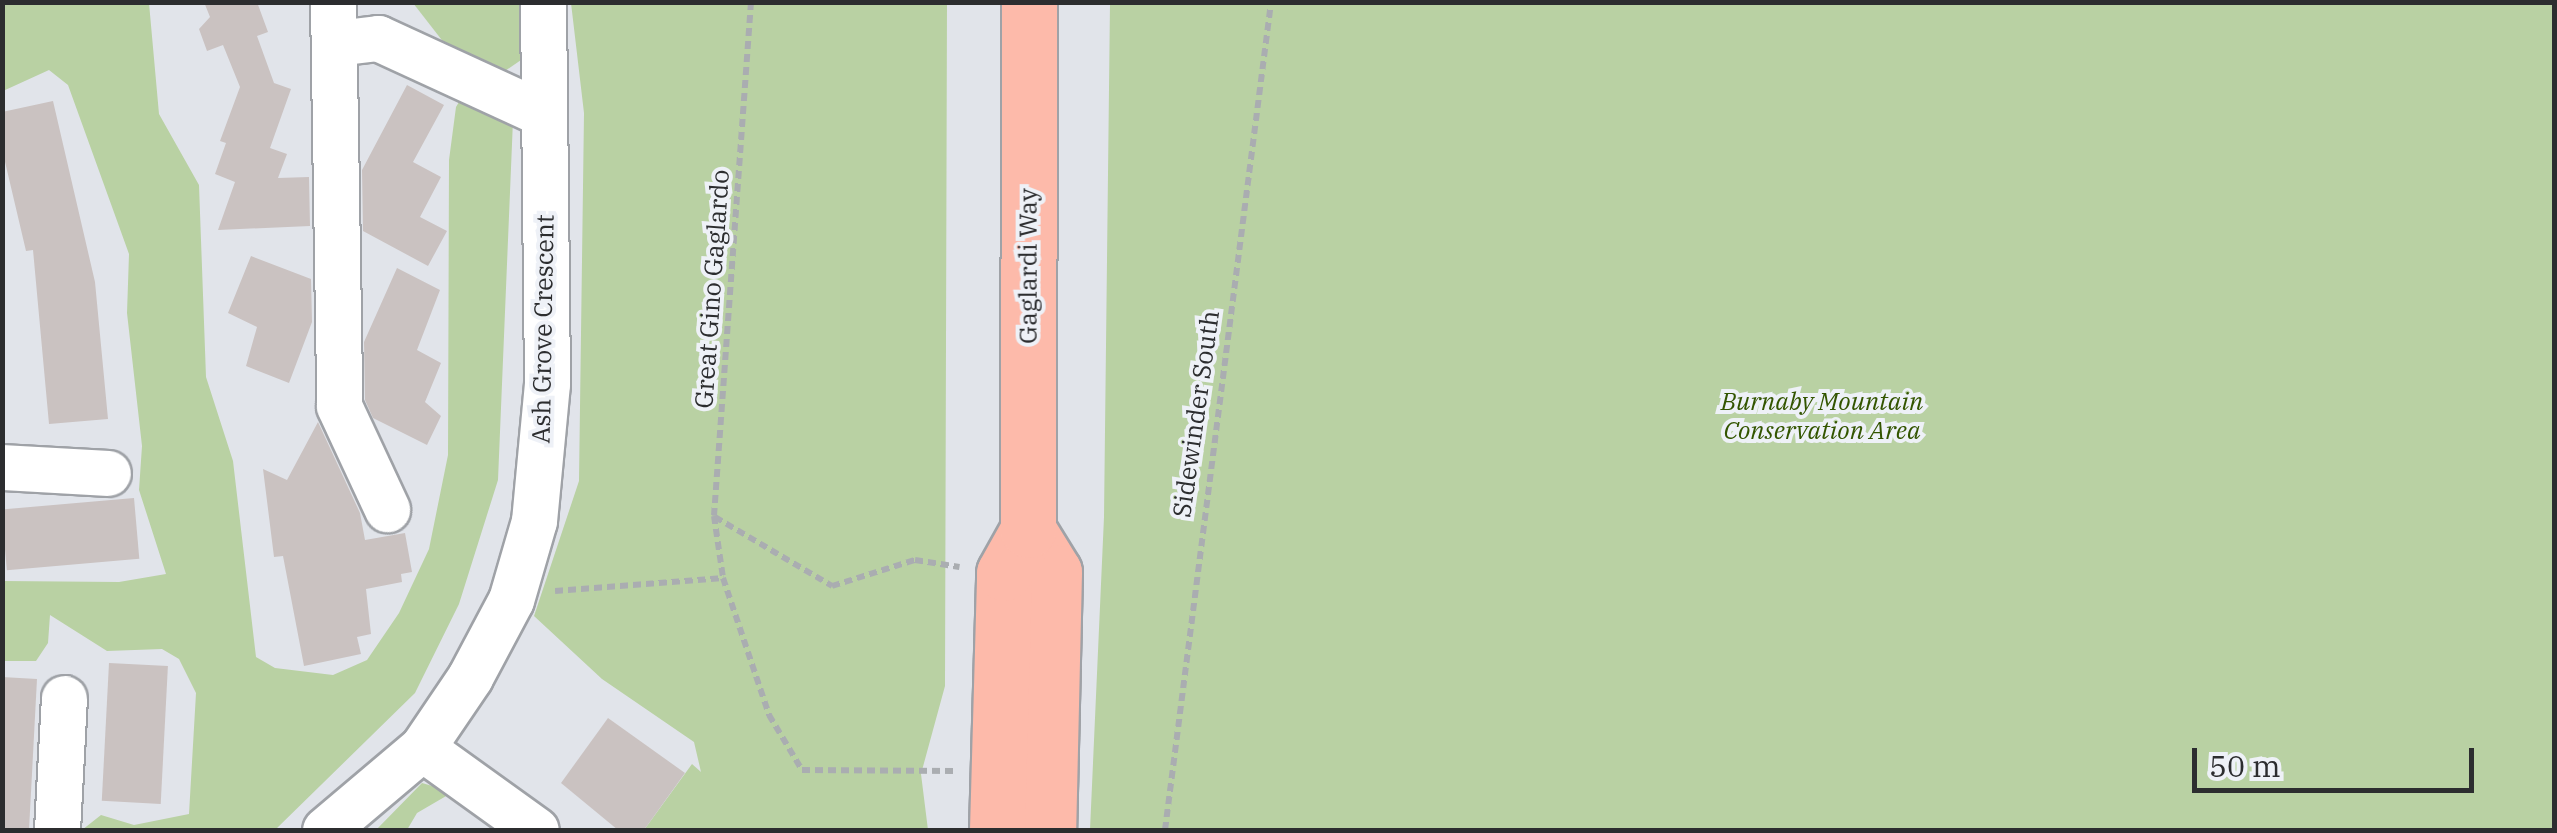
<!DOCTYPE html>
<html>
<head>
<meta charset="utf-8">
<style>
	body { margin:0 }
	#map { position:relative; width:2557px; height:833px; overflow:hidden; background:#e1e4ea; font-family:"IBM Plex Serif",serif }
	div>[style] { position:absolute }
	.green>* { inset:0; background:#b9d1a3 }
	.building>* { inset:0; background:#cac2c1; transform-origin:0 0 }
	.path>* { height:6px; margin-top:-3px; transform-origin:0; background:repeating-linear-gradient(90deg,#aaadb1 0 8px,transparent 0 13px) }
	.roads { filter:drop-shadow(2px 0 #9fa2a7) drop-shadow(-2px 0 #9fa2a7) drop-shadow(0 2px #9fa2a7) drop-shadow(0 -2px #9fa2a7) }
	.minor>* { height:45px; margin:-22.5px; padding:0 22.5px; transform-origin:22.5px; border-radius:22.5px; background:#fff }
	.major>* { height:55px; margin:-27.5px; padding:0 27.5px; transform-origin:27.5px; border-radius:27.5px; background:#fdbaaa }
	span { translate:-50% -50%; white-space:nowrap; text-align:center; line-height:1.15; -webkit-text-stroke:8px #eef1f7; paint-order:stroke }
	.street-label { font-size:25px; color:#2c2d2f }
	.park-label { font-size:25px; color:#350; font-style:italic }
	.frame { position:absolute; inset:0; border:5px solid #2c2d2f; pointer-events:none }
	.scale { position:absolute; left:2192px; top:748px; width:282px; height:45px; box-sizing:border-box; border:5px solid #2c2d2f; border-top:0; padding-left:12px; font-size:30px; line-height:35px; white-space:nowrap; color:#2c2d2f; -webkit-text-stroke:8px #eef1f7; paint-order:stroke }
</style>
</head>
<body>
<div id="map">
	<div class="green">
		<i style="clip-path:polygon(3px 3px,149px 3px,159px 114px,199px 185px,206px 377px,233px 461px,256px 657px,275px 668px,333px 675px,367px 660px,399px 613px,429px 549px,448px 455px,449px 160px,456px 107px,462px 97px,513px 120px,498px 480px,459px 604px,415px 693px,275px 830px,82px 830px,101px 815px,134px 825px,189px 814px,196px 693px,179px 659px,162px 649px,107px 651px,50px 615px,48px 643px,36px 661px,3px 661px,3px 581px,119px 582px,166px 574px,139px 490px,142px 446px,127px 313px,129px 254px,68px 85px,49px 70px,3px 91px)"></i>
		<i style="clip-path:polygon(413px 3px,533px 3px,537px 15px,521px 60px,502px 73px,448px 48px)"></i>
		<i style="clip-path:polygon(571px 3px,947px 3px,945px 686px,921px 774px,928px 830px,644px 830px,692px 764px,701px 772px,694px 742px,602px 679px,534px 616px,579px 481px,584px 113px)"></i>
		<i style="clip-path:polygon(1110px 3px,2554px 3px,2554px 830px,1090px 830px,1104px 517px)"></i>
		<i style="clip-path:polygon(422px 783px,453px 792px,417px 813px,407px 830px,376px 830px)"></i>
	</div>
	<div class="building">
		<i style="clip-path:polygon(204px 2px,257px 2px,268px 32px,257px 36px,274px 83px,291px 89px,270px 148px,287px 154px,278px 178px,309px 177px,310px 226px,218px 230px,235px 182px,215px 174px,226px 143px,220px 141px,240px 87px,223px 45px,207px 51px,199px 29px,210px 17px)"></i>
		<i style="clip-path:polygon(407px 85px,444px 105px,413px 162px,441px 177px,420px 217px,447px 231px,428px 266px,363px 231px,362px 170px)"></i>
		<i style="clip-path:polygon(53px 101px,95px 282px,108px 419px,49px 424px,33px 250px,26px 251px,2px 149px,2px 112px)"></i>
		<i style="clip-path:polygon(251px 256px,311px 279px,312px 322px,289px 383px,246px 366px,257px 327px,228px 313px)"></i>
		<i style="clip-path:polygon(397px 268px,440px 290px,417px 350px,441px 363px,425px 402px,441px 416px,427px 445px,373px 418px,365px 400px,364px 342px)"></i>
		<i style="clip-path:polygon(318px 422px,360px 513px,365px 540px,405px 533px,412px 572px,401px 574px,402px 582px,366px 589px,371px 634px,357px 637px,361px 654px,304px 666px,283px 556px,274px 557px,263px 469px,287px 480px)"></i>
		<i style="left:134px;top:498px;width:61px;height:133px;rotate:85deg"></i>
		<i style="left:109px;top:663px;width:59px;height:138px;rotate:3deg"></i>
		<i style="clip-path:polygon(2px 677px,37px 679px,29px 830px,2px 830px)"></i>
		<i style="clip-path:polygon(608px 718px,685px 773px,644px 830px,618px 830px,561px 783px)"></i>
	</div>
	<div class="path">
		<i style="left:751px;top:2px;width:515px;rotate:94.12deg"></i>
		<i style="left:714px;top:516px;width:63px;rotate:81.7deg"></i>
		<i style="left:723px;top:578px;width:145px;rotate:71.4deg"></i>
		<i style="left:769px;top:715px;width:64px;rotate:59deg"></i>
		<i style="left:802px;top:770px;width:152px;rotate:0.4deg"></i>
		<i style="left:715px;top:517px;width:136px;rotate:30.5deg"></i>
		<i style="left:832px;top:586px;width:87px;rotate:-17.4deg"></i>
		<i style="left:915px;top:560px;width:45px;rotate:9deg"></i>
		<i style="left:555px;top:591px;width:169px;rotate:-4.4deg"></i>
		<i style="left:1165px;top:830px;width:835px;rotate:-82.7deg"></i>
	</div>
	<div class="roads">
		<div class="minor">
			<i style="left:333px;top:2px;width:404px;rotate:89.1deg"></i>
			<i style="left:339px;top:406px;width:114px;rotate:65deg"></i>
			<i style="left:336px;top:43px;width:42px;rotate:-6.8deg"></i>
			<i style="left:378px;top:38px;width:182px;rotate:24.7deg"></i>
			<i style="left:2px;top:467px;width:106px;rotate:3.2deg"></i>
			<i style="left:422px;top:748px;width:140px;rotate:35.7deg"></i>
			<i style="left:57px;top:830px;width:132px;rotate:-87deg"></i>
			<i style="left:325px;top:830px;width:127px;rotate:-40.2deg"></i>
			<i style="left:422px;top:748px;width:86px;rotate:-55.9deg"></i>
			<i style="left:470px;top:677px;width:87px;rotate:-62deg"></i>
			<i style="left:511px;top:600px;width:82px;rotate:-73.8deg"></i>
			<i style="left:534px;top:521px;width:138px;rotate:-84.6deg"></i>
			<i style="left:547px;top:384px;width:382px;rotate:-90.6deg"></i>
		</div>
		<div class="major">
			<i style="left:1028px;top:530px;width:49px;rotate:58.2deg"></i>
			<i style="left:1054px;top:572px;width:258px;rotate:91.3deg"></i>
			<i style="left:997px;top:830px;width:257px;rotate:-88.4deg"></i>
			<i style="left:1004px;top:573px;width:49px;rotate:-60.8deg"></i>
			<i style="left:1028px;top:530px;width:528px;rotate:-89.89deg"></i>
		</div>
	</div>
	<div class="street-label">
		<span style="left:1028px;top:266px;rotate:-90deg">Gaglardi Way</span>
		<span style="left:712px;top:289px;rotate:-86deg">Great Gino Gaglardo</span>
		<span style="left:543px;top:329px;rotate:-89deg">Ash Grove Crescent</span>
		<span style="left:1196px;top:414px;rotate:-82deg">Sidewinder South</span>
	</div>
	<div class="park-label">
		<span style="left:1822px;top:416px">Burnaby Mountain<br>Conservation Area</span>
	</div>
	<div class="frame"></div>
	<div class="scale">50 m</div>
</div>
</body>
</html>
